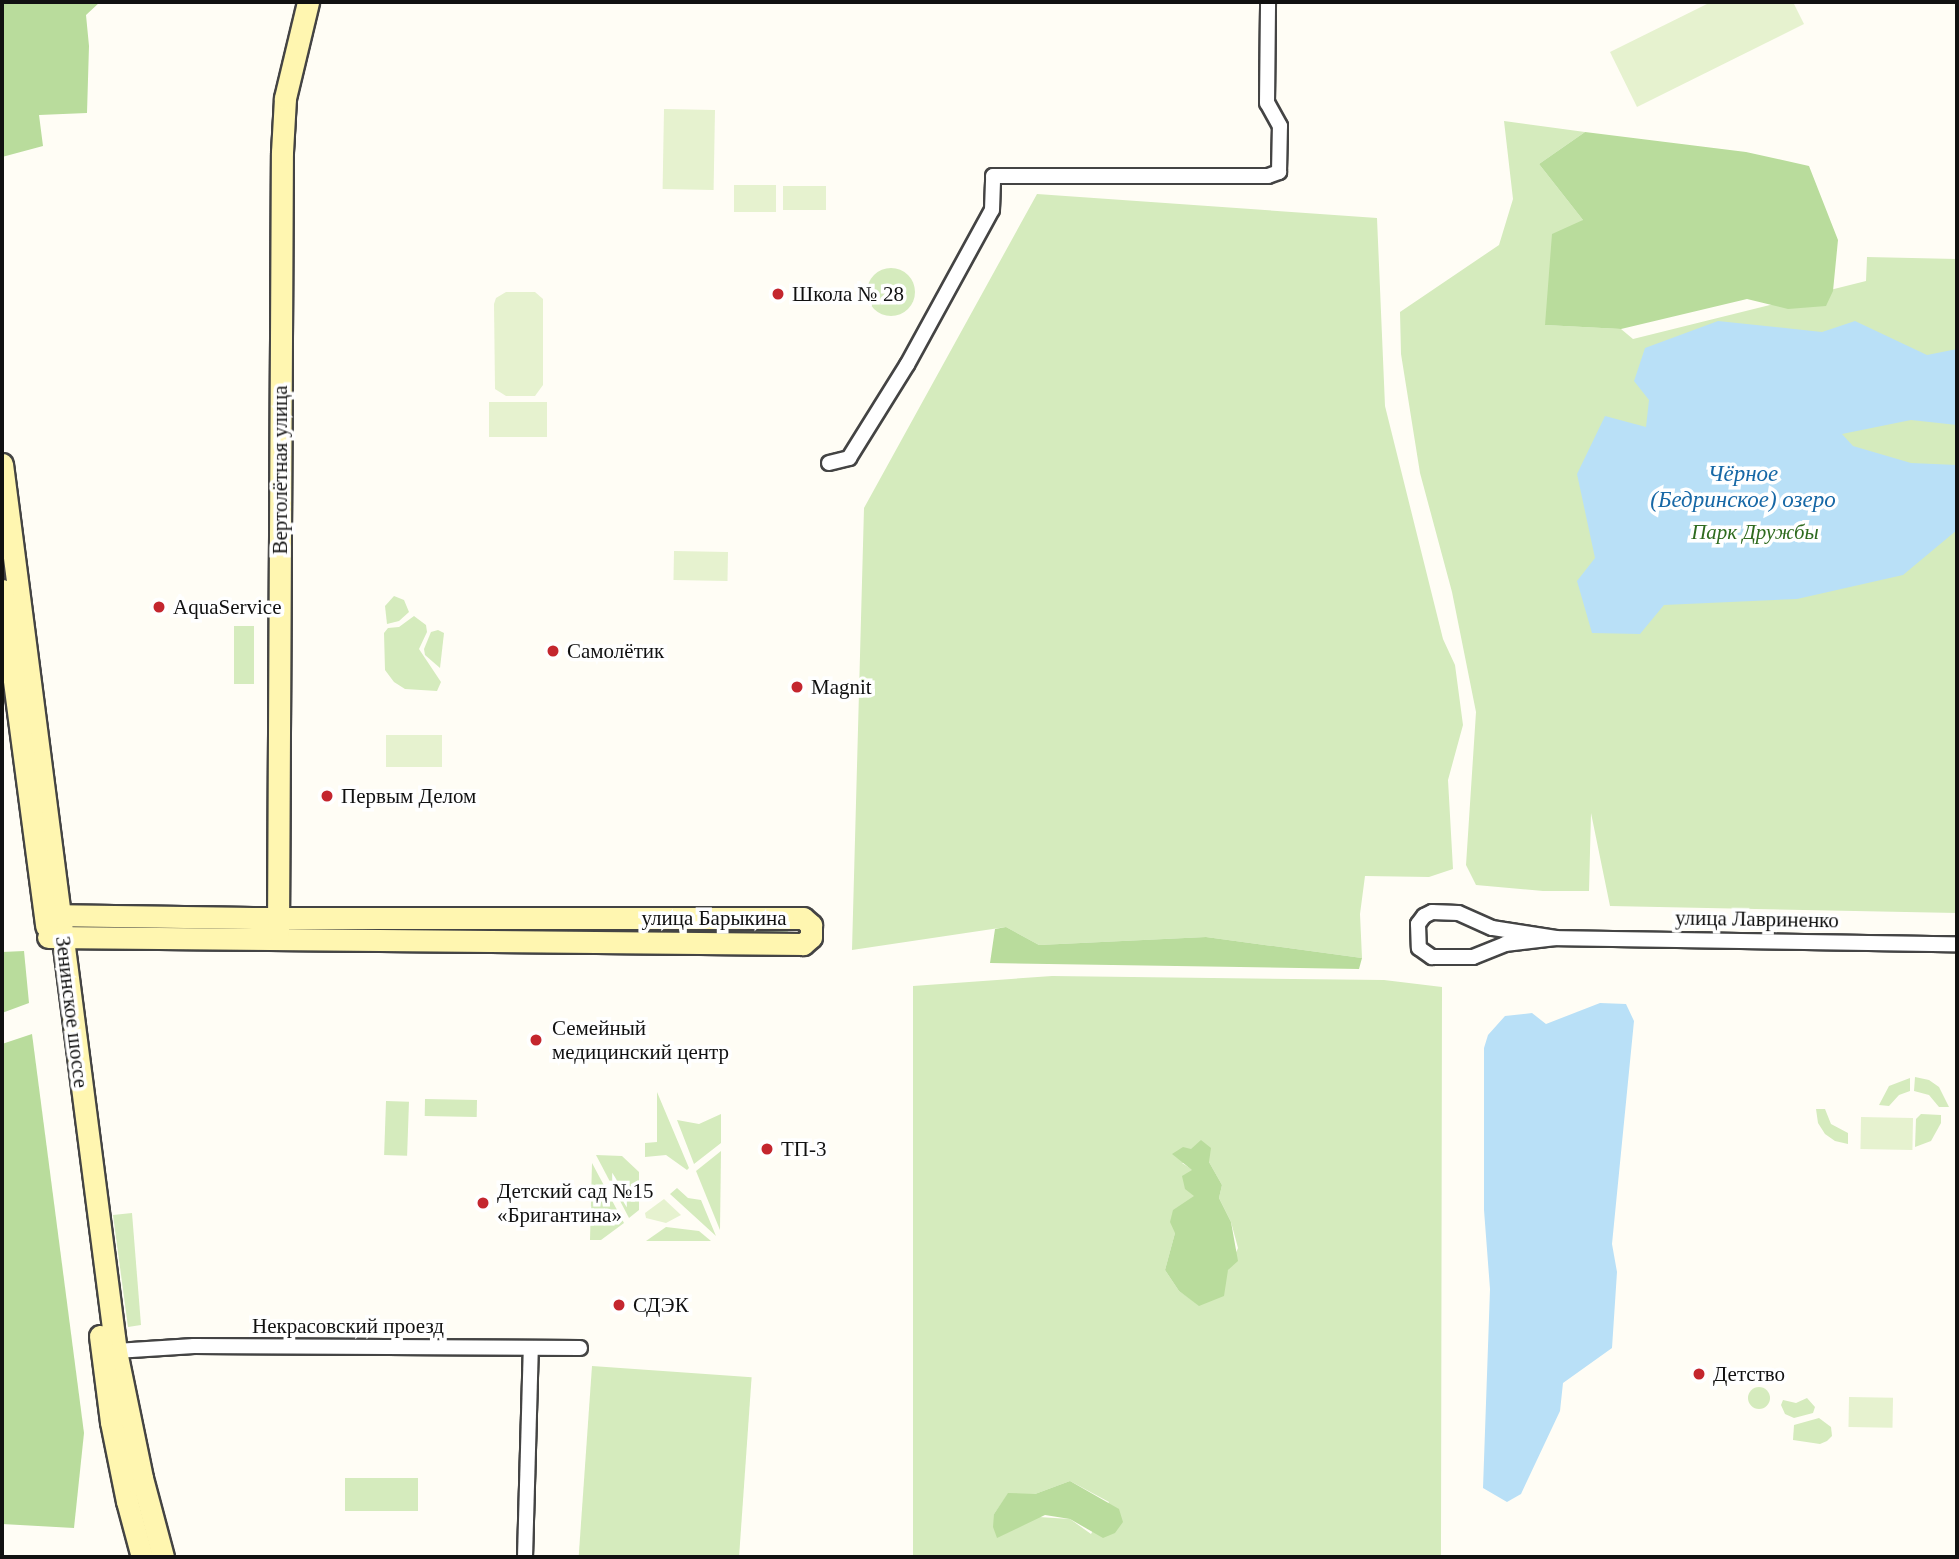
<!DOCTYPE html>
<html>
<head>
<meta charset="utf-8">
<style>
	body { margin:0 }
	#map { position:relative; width:1959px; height:1559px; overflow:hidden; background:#fffdf5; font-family:"Times New Roman",serif }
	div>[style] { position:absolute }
	.green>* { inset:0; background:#d5ebbd; transform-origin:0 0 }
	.round { border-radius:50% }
	.forest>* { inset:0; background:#b9dc9c }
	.pitch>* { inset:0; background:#e6f2cf; transform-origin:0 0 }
	.water>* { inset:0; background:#b9e0f7 }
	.roads { filter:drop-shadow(2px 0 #444) drop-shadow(-2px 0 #444) drop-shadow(0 2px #444) drop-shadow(0 -2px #444) }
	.street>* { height:14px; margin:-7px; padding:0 7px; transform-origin:7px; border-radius:7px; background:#fff }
	.secondary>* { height:21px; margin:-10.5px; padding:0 10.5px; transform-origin:10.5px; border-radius:10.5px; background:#fff6b0 }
	.dots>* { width:19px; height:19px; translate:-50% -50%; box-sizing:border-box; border:4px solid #fff; border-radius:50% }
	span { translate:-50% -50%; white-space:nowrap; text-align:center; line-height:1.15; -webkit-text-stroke:7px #fff; paint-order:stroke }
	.poi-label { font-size:21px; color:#111 }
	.left { translate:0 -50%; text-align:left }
	.street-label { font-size:21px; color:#111 }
	.park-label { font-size:21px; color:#2f6b1f; font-style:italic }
	.water-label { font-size:23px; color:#1768a6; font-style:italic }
	.frame { position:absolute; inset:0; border:4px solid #111; pointer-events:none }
</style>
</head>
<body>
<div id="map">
	<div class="green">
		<i style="clip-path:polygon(1504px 121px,1585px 132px,1539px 164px,1583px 220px,1545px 325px,1621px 329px,1633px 339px,1866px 281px,1867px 257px,1957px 259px,1957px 913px,1610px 906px,1591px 813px,1589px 891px,1543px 891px,1476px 885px,1466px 865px,1476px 712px,1452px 592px,1420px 473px,1401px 354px,1400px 312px,1499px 245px,1513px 199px)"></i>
		<i style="clip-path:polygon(1037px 194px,1377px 218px,1385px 406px,1443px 639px,1455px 665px,1463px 725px,1448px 780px,1453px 869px,1429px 877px,1365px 876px,1360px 914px,1362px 958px,1206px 937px,1039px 945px,1006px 927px,852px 950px,864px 508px)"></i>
		<i class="round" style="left:867px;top:268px;width:48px;height:48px"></i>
		<i style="clip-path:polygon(394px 596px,404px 600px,409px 612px,399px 621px,387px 624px,385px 606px)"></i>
		<i style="clip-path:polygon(414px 616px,426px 625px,427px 632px,419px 649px,441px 682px,437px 691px,405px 689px,394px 682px,385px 670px,384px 633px,388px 628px,399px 627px)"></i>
		<i style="left:234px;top:626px;width:20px;height:58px"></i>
		<i style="clip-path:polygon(438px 630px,444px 633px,440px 668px,425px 655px,424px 649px,431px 632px)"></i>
		<i style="clip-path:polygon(303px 924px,788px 926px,788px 935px,303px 930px)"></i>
		<i style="clip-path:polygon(evenodd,1052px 976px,1384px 980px,1442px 987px,1441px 1557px,913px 1557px,913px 986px,1052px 976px,1209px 1162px,1222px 1185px,1219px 1198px,1231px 1222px,1238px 1248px,1228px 1270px,1199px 1305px,1179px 1291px,1165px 1270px,1175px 1233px,1194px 1197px,1193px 1170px,1182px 1163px,1209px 1162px,1052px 976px,1070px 1481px,1109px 1502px,1091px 1534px,1070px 1519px,994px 1514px,1008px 1494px,1035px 1494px,1070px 1481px)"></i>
		<i style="clip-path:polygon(1915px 1077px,1929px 1080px,1939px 1087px,1949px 1107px,1939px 1107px,1929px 1095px,1914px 1091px)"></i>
		<i style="clip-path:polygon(1910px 1078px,1910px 1091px,1899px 1095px,1889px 1106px,1879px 1105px,1889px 1086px)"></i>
		<i style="clip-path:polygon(657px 1092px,689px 1168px,687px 1170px,666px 1155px,645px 1157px,645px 1143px,657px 1142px)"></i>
		<i style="left:425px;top:1099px;width:52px;height:17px;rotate:1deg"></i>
		<i style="left:386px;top:1101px;width:23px;height:54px;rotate:2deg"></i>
		<i style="clip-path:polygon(1816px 1109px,1825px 1109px,1831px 1124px,1848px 1133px,1848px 1144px,1835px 1141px,1825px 1134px,1818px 1123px)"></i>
		<i style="clip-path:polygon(721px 1114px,721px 1143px,694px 1164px,677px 1120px,699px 1124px)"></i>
		<i style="clip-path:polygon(1921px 1114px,1941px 1115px,1941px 1123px,1931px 1141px,1915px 1147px,1916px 1119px)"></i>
		<i style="clip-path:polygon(721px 1151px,720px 1230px,696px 1171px)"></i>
		<i style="clip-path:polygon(596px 1155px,622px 1156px,639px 1172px,639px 1210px,629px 1218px)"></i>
		<i style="clip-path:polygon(592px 1163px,624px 1223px,601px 1240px,590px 1240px)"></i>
		<i style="clip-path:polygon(677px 1188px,688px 1198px,701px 1200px,716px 1236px,670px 1194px)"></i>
		<i style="clip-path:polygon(132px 1213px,141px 1325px,128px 1327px,113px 1215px)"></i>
		<i style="clip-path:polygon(666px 1227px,699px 1231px,711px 1241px,646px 1241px)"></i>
		<i style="left:592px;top:1366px;width:160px;height:191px;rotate:4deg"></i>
		<i class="round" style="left:1748px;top:1387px;width:22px;height:22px"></i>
		<i style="clip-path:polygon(1807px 1398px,1815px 1407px,1813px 1413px,1794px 1418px,1785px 1414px,1781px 1405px,1783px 1400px,1796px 1403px)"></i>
		<i style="clip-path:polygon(1819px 1418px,1831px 1427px,1832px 1436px,1827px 1441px,1820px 1444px,1793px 1440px,1794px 1425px)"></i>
		<i style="left:418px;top:1478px;width:33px;height:73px;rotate:90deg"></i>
	</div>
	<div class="forest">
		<i style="clip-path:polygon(2px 2px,100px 2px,86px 15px,89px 46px,87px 113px,39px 115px,43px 146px,2px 157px)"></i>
		<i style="clip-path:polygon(1585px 132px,1746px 152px,1809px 166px,1838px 240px,1833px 291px,1826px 306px,1788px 309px,1747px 299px,1621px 329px,1545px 325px,1552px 234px,1583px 220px,1539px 164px)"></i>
		<i style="clip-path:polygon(1006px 927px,1039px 945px,1206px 937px,1362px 958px,1359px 969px,990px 963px,995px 929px)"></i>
		<i style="clip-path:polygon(24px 951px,29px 1003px,2px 1013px,2px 952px)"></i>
		<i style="clip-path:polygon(32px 1034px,84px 1433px,74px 1528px,2px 1524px,2px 1044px)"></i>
		<i style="clip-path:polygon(1201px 1140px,1211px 1148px,1209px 1162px,1222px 1185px,1219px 1198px,1231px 1222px,1238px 1261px,1228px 1270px,1224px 1296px,1199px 1306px,1179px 1291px,1165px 1270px,1175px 1233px,1170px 1222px,1173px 1210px,1194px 1196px,1185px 1189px,1182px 1176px,1192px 1170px,1172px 1154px,1183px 1147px,1191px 1149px)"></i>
		<i style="clip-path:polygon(1070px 1481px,1119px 1509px,1123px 1522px,1115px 1533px,1103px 1538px,1070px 1519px,1045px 1515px,997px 1538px,993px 1527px,994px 1514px,1008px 1493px,1035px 1494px)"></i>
	</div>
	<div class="pitch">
		<i style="clip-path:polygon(1711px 2px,1793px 2px,1804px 24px,1637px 107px,1610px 52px)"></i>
		<i style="left:664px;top:109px;width:51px;height:80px;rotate:1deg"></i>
		<i style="left:734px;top:185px;width:42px;height:27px"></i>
		<i style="left:783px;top:186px;width:43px;height:24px"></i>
		<i style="clip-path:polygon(506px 292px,535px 292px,543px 299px,543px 385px,535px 396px,506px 396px,495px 389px,494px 304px,496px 298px)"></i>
		<i style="left:489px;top:402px;width:58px;height:35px"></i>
		<i style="left:674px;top:551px;width:54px;height:29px;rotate:1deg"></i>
		<i style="left:386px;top:735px;width:56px;height:32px"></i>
		<i style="left:1861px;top:1117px;width:52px;height:32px;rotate:1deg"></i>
		<i style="clip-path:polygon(664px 1199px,681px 1215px,666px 1223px,646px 1218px,645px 1213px)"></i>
		<i style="left:1849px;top:1397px;width:44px;height:30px;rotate:1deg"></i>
	</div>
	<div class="water">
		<i style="clip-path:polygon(1718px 321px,1822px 332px,1855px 321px,1927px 355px,1957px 349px,1957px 425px,1911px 420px,1842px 434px,1853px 446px,1911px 463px,1957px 465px,1957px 530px,1903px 575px,1797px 599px,1664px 605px,1640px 634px,1592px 633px,1577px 581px,1595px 558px,1577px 474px,1605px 416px,1646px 427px,1649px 400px,1634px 381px,1645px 348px)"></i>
		<i style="clip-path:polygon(1600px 1003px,1626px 1004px,1634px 1021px,1612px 1244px,1617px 1272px,1612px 1348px,1563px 1383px,1560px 1411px,1521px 1494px,1507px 1502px,1483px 1488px,1490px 1289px,1484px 1210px,1484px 1048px,1488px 1035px,1505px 1016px,1532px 1013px,1546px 1024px)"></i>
	</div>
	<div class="roads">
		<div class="street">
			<i style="left:829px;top:463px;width:21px;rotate:-14deg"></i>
			<i style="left:849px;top:458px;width:110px;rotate:-58.1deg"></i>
			<i style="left:907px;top:365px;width:177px;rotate:-61.3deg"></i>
			<i style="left:992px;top:210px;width:34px;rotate:-88deg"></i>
			<i style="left:993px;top:176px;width:275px"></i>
			<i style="left:1268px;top:176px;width:12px;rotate:-20deg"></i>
			<i style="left:1279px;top:172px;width:46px;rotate:-88.8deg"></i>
			<i style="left:1280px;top:126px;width:26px;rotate:-119deg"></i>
			<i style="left:1267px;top:103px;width:101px;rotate:-89.4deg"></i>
			<i style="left:1556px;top:938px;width:65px;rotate:-171.1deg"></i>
			<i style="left:1492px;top:928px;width:37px;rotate:-156deg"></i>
			<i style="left:1458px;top:913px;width:26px;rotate:-178deg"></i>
			<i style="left:1432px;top:912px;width:9px;rotate:153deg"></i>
			<i style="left:1424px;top:916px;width:10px;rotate:127deg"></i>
			<i style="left:1418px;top:924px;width:24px;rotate:88deg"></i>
			<i style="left:1419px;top:948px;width:16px;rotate:35deg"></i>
			<i style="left:1432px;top:957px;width:41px"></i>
			<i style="left:1473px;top:957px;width:35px;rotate:-22deg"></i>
			<i style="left:1505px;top:944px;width:51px;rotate:-6.7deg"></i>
			<i style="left:1556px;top:938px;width:401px;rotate:0.9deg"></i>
			<i style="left:116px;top:1351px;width:78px;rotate:-3.7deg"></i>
			<i style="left:194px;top:1346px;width:386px;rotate:0.3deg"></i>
			<i style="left:525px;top:1557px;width:209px;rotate:-88.4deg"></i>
		</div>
		<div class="secondary">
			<i style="left:2px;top:464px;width:894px;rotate:82.68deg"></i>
			<i style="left:116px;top:1351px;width:130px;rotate:78.4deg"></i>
			<i style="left:142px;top:1478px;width:82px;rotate:75.1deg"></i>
			<i style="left:2px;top:590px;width:339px;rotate:82.5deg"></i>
			<i style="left:45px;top:915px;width:208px;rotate:0.8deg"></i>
			<i style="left:253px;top:918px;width:550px"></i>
			<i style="left:803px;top:918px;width:11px;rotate:41deg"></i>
			<i style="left:811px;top:925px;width:12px;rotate:90deg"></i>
			<i style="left:811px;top:937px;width:11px;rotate:139deg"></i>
			<i style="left:803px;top:944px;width:755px;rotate:-179.47deg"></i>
			<i style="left:278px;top:931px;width:779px;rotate:-89.71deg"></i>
			<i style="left:282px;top:152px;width:54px;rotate:-86.8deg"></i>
			<i style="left:285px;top:98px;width:99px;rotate:-76.5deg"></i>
			<i style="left:100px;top:1336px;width:87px;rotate:82.7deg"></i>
			<i style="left:111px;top:1422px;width:81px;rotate:78.6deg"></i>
			<i style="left:127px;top:1501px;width:58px;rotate:75deg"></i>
		</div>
	</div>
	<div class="dots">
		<i style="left:778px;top:294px;background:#c4262e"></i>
		<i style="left:159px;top:607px;background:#c4262e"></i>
		<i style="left:553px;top:651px;background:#c4262e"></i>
		<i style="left:797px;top:687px;background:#c4262e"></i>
		<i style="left:327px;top:796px;background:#c4262e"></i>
		<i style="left:536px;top:1040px;background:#c4262e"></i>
		<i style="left:767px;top:1149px;background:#c4262e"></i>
		<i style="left:483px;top:1203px;background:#c4262e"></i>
		<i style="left:619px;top:1305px;background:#c4262e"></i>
		<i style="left:1699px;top:1374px;background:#c4262e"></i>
	</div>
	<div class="poi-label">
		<span class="left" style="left:792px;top:294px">Школа № 28</span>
		<span class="left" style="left:173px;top:607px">AquaService</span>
		<span class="left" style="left:567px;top:651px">Самолётик</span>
		<span class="left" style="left:811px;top:687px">Magnit</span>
		<span class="left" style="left:341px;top:796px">Первым Делом</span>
		<span class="left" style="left:552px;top:1040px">Семейный<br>медицинский центр</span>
		<span class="left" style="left:781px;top:1149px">ТП-3</span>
		<span class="left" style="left:497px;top:1203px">Детский сад №15<br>«Бригантина»</span>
		<span class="left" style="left:633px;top:1305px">СДЭК</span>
		<span class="left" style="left:1713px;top:1374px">Детство</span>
	</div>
	<div class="street-label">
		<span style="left:280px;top:470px;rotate:-90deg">Вертолётная улица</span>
		<span style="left:714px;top:918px">улица Барыкина</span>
		<span style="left:1757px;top:919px;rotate:1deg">улица Лавриненко</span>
		<span style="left:72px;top:1012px;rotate:83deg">Зенинское шоссе</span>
		<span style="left:348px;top:1326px">Некрасовский проезд</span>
	</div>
	<div class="park-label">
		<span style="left:1755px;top:532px">Парк Дружбы</span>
	</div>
	<div class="water-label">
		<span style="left:1743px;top:487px">Чёрное<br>(Бедринское) озеро</span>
	</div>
	<div class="frame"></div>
</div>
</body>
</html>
